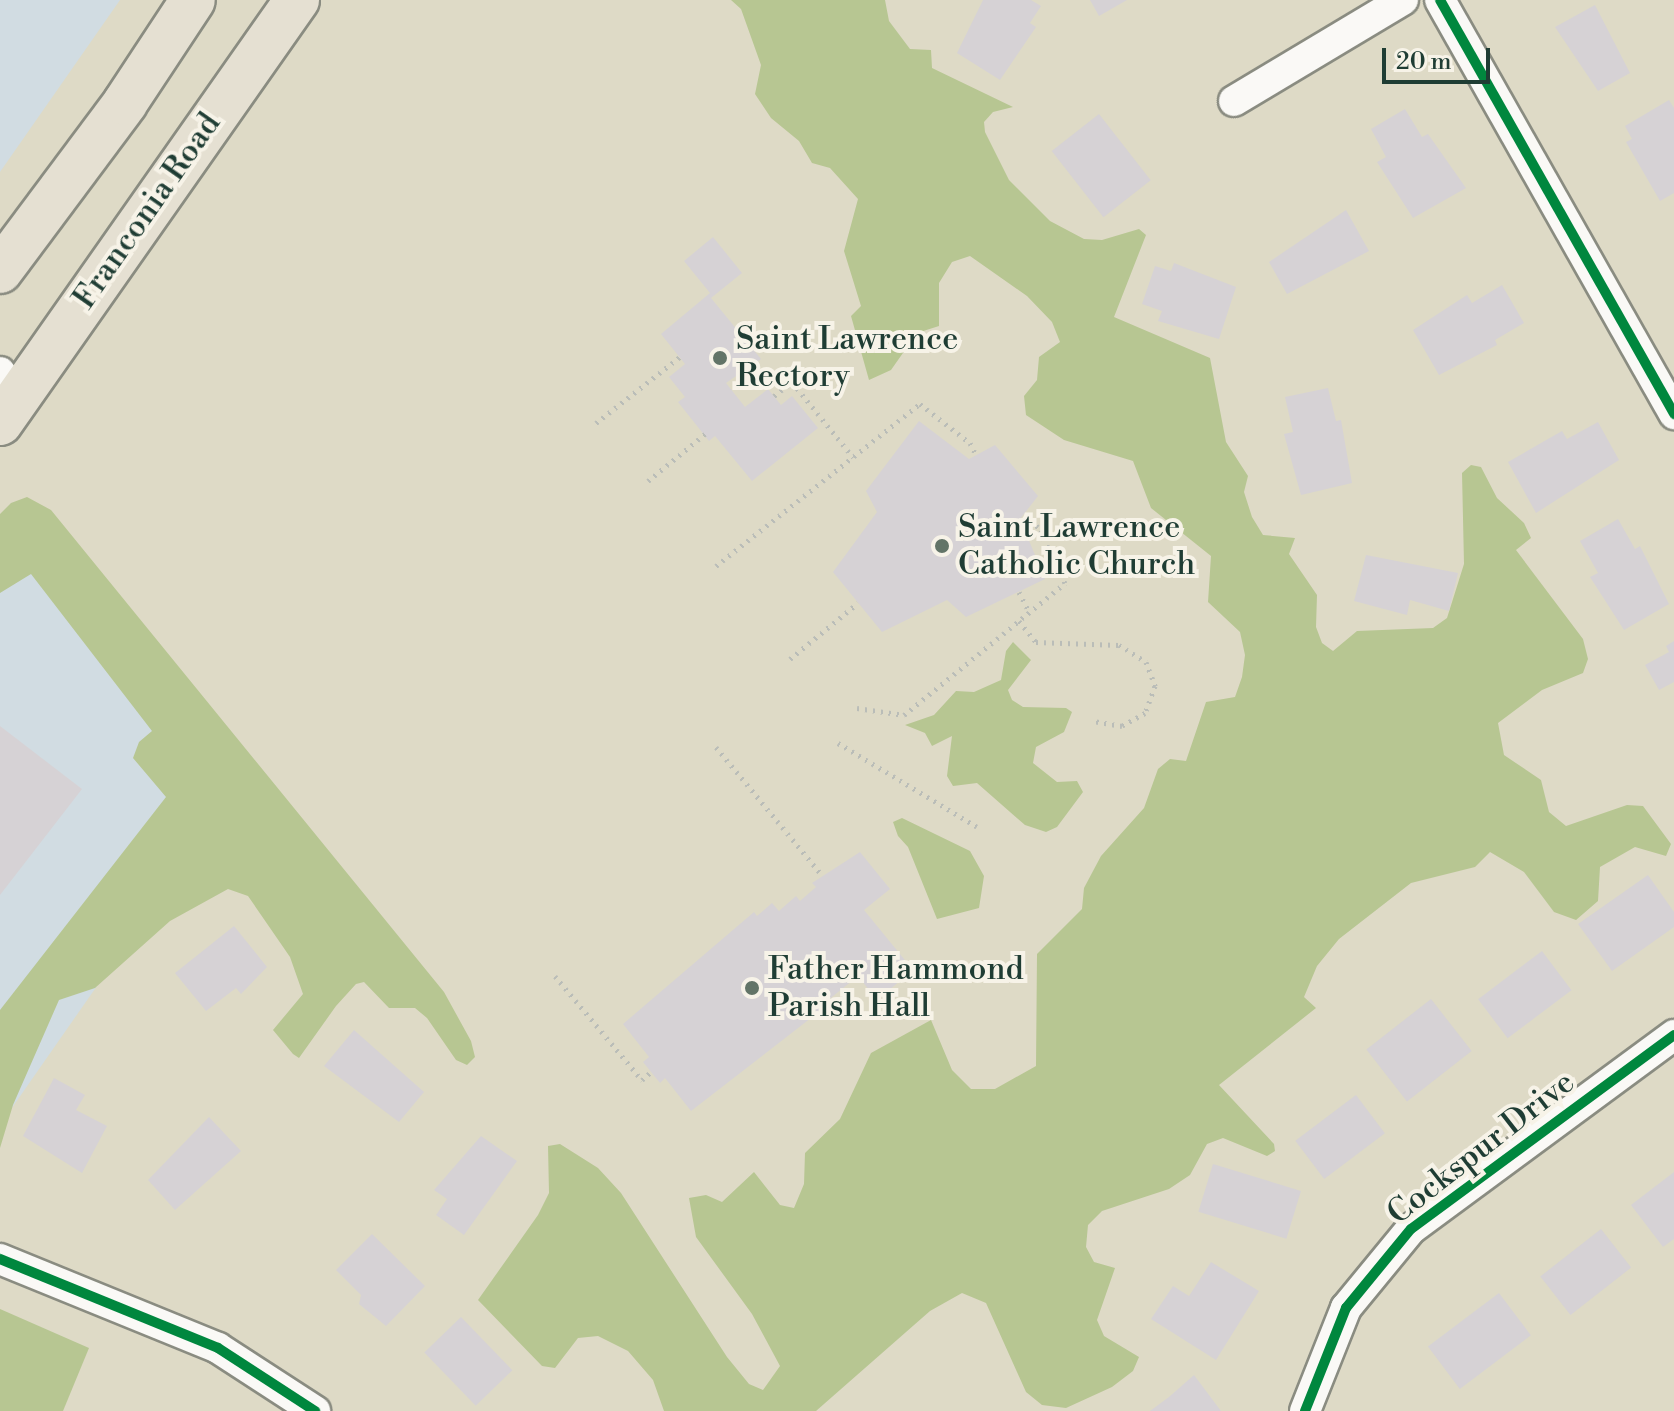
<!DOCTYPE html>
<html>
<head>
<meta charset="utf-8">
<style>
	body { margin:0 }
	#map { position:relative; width:1674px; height:1411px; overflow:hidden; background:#dedac6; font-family:"Libre Bodoni",serif }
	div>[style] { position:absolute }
	.built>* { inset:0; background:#d1dce2 }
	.forest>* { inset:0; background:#b7c692 }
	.building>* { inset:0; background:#d6d2d5; transform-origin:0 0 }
	.path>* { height:5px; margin-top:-2.5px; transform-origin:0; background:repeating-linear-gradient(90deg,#babdb8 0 2px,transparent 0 8px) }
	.roads { filter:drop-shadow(2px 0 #8a8c81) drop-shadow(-2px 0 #8a8c81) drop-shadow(0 2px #8a8c81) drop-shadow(0 -2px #8a8c81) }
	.street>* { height:30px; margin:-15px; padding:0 15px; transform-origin:15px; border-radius:15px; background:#faf9f6 }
	.primary>* { height:44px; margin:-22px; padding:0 22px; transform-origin:22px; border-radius:22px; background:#e5e0d2 }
	.cycleway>* { height:10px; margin:-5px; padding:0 5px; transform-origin:5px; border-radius:5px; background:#00873e }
	.dots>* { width:22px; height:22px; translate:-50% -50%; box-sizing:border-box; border:4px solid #f7f3e8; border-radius:50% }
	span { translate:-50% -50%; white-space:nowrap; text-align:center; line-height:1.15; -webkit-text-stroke:8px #f7f3e8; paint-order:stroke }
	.street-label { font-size:32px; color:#1f3d34 }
	.poi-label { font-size:32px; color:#1f3d34 }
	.left { translate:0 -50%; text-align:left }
	.scale { position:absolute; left:1382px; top:48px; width:108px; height:36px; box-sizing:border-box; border:4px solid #1f3d34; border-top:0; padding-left:10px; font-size:24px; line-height:28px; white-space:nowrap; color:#1f3d34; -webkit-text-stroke:6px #f7f3e8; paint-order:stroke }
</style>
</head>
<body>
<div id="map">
	<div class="built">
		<i style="clip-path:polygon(0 0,120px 0,0 172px)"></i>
		<i style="clip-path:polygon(0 533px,233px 791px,0 1125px)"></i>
	</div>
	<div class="forest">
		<i style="clip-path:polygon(731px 0,885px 0,889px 21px,910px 49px,931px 50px,932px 68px,1013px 107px,993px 112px,984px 122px,985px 132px,1009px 180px,1050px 221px,1084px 239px,1102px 240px,1139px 229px,1146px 235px,1114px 317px,1210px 358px,1226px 442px,1248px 476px,1244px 492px,1252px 517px,1263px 535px,1295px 538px,1289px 554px,1317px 595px,1316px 627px,1322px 643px,1333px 651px,1357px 631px,1433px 628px,1447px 618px,1464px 564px,1462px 473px,1471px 465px,1481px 467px,1497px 498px,1524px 523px,1531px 538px,1516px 550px,1583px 639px,1588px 659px,1583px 673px,1542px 690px,1498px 723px,1504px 755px,1541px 780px,1549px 812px,1566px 826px,1627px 805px,1643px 806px,1671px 844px,1666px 856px,1635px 847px,1600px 867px,1598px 901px,1576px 920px,1554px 912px,1524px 872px,1490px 852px,1475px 867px,1411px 883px,1339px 939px,1317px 966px,1304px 997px,1316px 1008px,1219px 1085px,1274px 1144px,1275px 1151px,1267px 1156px,1223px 1138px,1207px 1144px,1190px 1175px,1169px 1189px,1102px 1211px,1088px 1225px,1086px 1247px,1094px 1262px,1115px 1268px,1097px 1320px,1104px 1336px,1139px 1357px,1133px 1371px,1112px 1387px,1066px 1408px,1042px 1405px,1026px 1392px,986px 1303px,962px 1293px,930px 1311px,816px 1411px,664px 1411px,653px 1380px,628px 1351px,598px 1336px,578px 1338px,555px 1368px,542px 1366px,478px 1300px,538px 1215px,549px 1193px,548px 1146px,560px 1144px,598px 1168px,621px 1193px,727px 1357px,749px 1384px,763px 1390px,780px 1366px,752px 1314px,696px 1237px,689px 1198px,706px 1195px,722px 1202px,754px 1172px,780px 1205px,794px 1208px,804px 1184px,805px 1153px,840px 1119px,871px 1053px,931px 1020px,952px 1070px,971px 1089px,995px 1089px,1036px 1066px,1037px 954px,1082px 909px,1084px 888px,1101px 856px,1144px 808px,1158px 769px,1170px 759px,1186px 761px,1206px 702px,1235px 697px,1242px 677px,1245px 655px,1240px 632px,1208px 602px,1211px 556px,1151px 508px,1133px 461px,1064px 440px,1026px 415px,1024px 396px,1037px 380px,1039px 357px,1060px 342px,1052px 322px,1027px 296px,970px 256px,952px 262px,939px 283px,939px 326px,917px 333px,891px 370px,869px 380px,851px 316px,861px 306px,844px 251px,858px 199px,830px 168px,812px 163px,799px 141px,771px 118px,755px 94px,761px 65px,741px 9px)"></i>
		<i style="clip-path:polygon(27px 497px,51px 510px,444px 992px,471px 1041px,475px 1057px,467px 1065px,456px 1060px,427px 1018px,415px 1008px,389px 1008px,364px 982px,356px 984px,336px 1006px,299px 1058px,293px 1054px,273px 1030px,303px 994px,290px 957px,248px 896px,228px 889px,170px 921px,95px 988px,59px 1000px,13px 1105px,0 1148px,0 1010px,166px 797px,133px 758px,139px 742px,152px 731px,31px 574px,0 593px,0 514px,11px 503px)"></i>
		<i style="clip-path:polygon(1013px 642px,1031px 660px,1008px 690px,1012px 700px,1023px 707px,1066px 708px,1072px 712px,1064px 732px,1036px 747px,1033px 763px,1057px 782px,1077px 781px,1083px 792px,1057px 827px,1046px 832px,1025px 825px,977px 783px,953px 786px,947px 776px,952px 736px,932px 746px,925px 733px,905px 725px,934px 715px,956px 691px,974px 692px,1001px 680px,1006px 651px)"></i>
		<i style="clip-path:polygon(902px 818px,970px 851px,984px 876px,979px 908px,937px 919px,908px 847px,898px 836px,893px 822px)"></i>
		<i style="clip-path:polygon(0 1309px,89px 1348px,63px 1411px,0 1411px)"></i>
	</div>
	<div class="building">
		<i style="clip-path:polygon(983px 0,1031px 0,1041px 6px,1030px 23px,1036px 27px,1000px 80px,957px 53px)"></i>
		<i style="clip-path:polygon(1090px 0,1127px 0,1099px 16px)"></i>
		<i style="clip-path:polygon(1595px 5px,1630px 73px,1598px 91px,1555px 27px)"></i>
		<i style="clip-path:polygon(1669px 100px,1674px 108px,1674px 193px,1660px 201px,1626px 142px,1632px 139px,1625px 126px)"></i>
		<i style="clip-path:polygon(1405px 109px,1422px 137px,1428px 134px,1466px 188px,1413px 218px,1377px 162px,1386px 157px,1371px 129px)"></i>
		<i style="left:1099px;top:114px;width:84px;height:60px;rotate:52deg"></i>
		<i style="clip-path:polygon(1346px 210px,1369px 251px,1287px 294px,1269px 262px)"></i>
		<i style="clip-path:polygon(713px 237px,742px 273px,711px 298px,761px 359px,726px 383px,745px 407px,768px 389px,781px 405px,792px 396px,818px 428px,752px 481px,715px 436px,709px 441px,678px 402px,685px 397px,669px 377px,685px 364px,661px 334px,710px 293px,684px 261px)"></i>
		<i style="clip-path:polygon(1174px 263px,1236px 287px,1219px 339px,1158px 321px,1162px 311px,1142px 304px,1155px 266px,1171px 271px)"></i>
		<i style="clip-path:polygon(1502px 285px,1524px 323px,1495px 340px,1497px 345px,1439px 375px,1413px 330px,1467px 295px,1472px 303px)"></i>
		<i style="clip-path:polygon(1328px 388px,1336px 421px,1341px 420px,1352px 483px,1301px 495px,1284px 434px,1293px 432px,1285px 397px)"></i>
		<i style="clip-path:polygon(919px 421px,969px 459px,995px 445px,1038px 496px,1020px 519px,1045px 579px,966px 617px,947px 600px,882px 632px,833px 572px,877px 512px,866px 491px)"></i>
		<i style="clip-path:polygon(1598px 422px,1619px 460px,1536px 513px,1508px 462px,1562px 431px,1567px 439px)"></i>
		<i style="clip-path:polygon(1618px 519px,1635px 549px,1640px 546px,1669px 604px,1624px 630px,1590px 577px,1598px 573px,1580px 541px)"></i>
		<i style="clip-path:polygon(1366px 555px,1458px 573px,1449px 611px,1410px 600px,1407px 615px,1354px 601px)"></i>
		<i style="clip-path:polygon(1674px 641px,1674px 682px,1659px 690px,1645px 665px,1669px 652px,1666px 646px)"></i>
		<i style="clip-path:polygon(0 726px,82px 789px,0 895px)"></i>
		<i style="clip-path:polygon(860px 852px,890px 889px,864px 910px,913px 970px,877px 1000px,858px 976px,827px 1001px,829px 1004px,691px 1111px,665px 1078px,660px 1083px,643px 1062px,649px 1057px,623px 1024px,754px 912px,757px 916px,772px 903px,779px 911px,796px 896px,800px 901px,816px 887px,812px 883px)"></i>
		<i style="clip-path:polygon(1648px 875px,1674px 912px,1674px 927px,1612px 971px,1578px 924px)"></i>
		<i style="clip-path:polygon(234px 926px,267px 967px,241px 994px,236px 988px,206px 1011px,175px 973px)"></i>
		<i style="left:1542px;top:951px;width:49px;height:80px;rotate:53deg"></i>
		<i style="left:1431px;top:999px;width:66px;height:82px;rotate:52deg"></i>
		<i style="clip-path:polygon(354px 1030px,424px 1092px,399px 1122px,324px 1066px)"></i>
		<i style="clip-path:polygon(54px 1078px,85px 1095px,76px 1110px,107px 1126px,82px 1173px,23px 1136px)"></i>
		<i style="left:1356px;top:1095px;width:48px;height:76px;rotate:53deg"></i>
		<i style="clip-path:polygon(209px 1117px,241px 1151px,175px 1210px,148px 1180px)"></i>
		<i style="clip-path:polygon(481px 1136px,517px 1161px,464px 1235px,436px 1215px,447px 1199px,434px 1190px)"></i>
		<i style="left:1213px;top:1164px;width:92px;height:50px;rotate:17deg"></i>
		<i style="clip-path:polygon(1674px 1172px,1674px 1239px,1663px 1247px,1631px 1205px)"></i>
		<i style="left:1601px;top:1229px;width:49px;height:77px;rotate:52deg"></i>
		<i style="clip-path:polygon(372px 1234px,425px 1286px,386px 1326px,359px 1304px,361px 1295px,336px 1270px)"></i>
		<i style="clip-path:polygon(1211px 1262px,1259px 1291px,1216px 1360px,1151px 1319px,1173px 1286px,1189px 1296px)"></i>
		<i style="left:1499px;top:1293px;width:53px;height:89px;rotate:53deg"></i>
		<i style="left:461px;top:1317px;width:74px;height:51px;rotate:46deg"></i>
		<i style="clip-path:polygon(1194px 1375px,1221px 1411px,1150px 1411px,1169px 1397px)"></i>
	</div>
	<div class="path">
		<i style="left:774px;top:396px;width:23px;rotate:-38deg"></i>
		<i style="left:792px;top:382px;width:97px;rotate:50.9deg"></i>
		<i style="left:596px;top:423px;width:107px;rotate:-38.2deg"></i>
		<i style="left:648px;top:481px;width:74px;rotate:-39.5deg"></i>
		<i style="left:716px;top:566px;width:260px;rotate:-38.5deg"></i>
		<i style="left:920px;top:404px;width:63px;rotate:38deg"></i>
		<i style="left:970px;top:443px;width:13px;rotate:63deg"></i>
		<i style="left:1019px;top:592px;width:22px;rotate:63deg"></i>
		<i style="left:1019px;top:621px;width:27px;rotate:51deg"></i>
		<i style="left:1036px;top:642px;width:83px;rotate:2.1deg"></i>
		<i style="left:1119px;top:645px;width:32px;rotate:32deg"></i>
		<i style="left:1146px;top:662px;width:26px;rotate:69deg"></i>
		<i style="left:1155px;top:686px;width:29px;rotate:110deg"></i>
		<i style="left:1145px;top:713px;width:26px;rotate:151deg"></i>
		<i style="left:1122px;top:726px;width:29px;rotate:-170deg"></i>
		<i style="left:790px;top:659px;width:88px;rotate:-39.5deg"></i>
		<i style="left:857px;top:708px;width:48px;rotate:8.5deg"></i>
		<i style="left:904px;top:715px;width:208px;rotate:-39.3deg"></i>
		<i style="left:1065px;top:583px;width:62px;rotate:-115.7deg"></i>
		<i style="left:1038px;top:527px;width:19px;rotate:-141deg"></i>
		<i style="left:838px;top:743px;width:162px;rotate:31.1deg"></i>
		<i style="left:716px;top:747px;width:166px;rotate:50.4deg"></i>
		<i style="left:555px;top:976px;width:136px;rotate:50.1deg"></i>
		<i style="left:642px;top:1080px;width:12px;rotate:-42deg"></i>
	</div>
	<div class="roads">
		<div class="street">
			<i style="left:1440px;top:0;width:476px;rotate:60.5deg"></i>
			<i style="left:1234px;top:101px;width:197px;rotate:-30.9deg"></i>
			<i style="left:0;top:372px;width:31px;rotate:54deg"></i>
			<i style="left:0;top:1259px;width:235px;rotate:22.2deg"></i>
			<i style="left:218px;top:1348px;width:116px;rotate:33deg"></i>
			<i style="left:1305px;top:1411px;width:111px;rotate:-68.3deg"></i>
			<i style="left:1346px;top:1308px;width:102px;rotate:-50.6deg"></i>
			<i style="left:1411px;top:1229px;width:327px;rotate:-36.4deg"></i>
		</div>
		<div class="primary">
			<i style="left:0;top:271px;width:209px;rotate:-53.3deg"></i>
			<i style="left:125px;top:103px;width:123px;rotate:-56.6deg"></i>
			<i style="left:0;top:423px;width:517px;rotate:-54.93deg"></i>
		</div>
	</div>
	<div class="cycleway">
		<i style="left:1440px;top:0;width:476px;rotate:60.5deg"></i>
		<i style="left:0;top:1259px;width:235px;rotate:22.2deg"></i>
		<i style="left:218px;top:1348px;width:116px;rotate:33deg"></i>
		<i style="left:1305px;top:1411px;width:111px;rotate:-68.3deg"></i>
		<i style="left:1346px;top:1308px;width:102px;rotate:-50.6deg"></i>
		<i style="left:1411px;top:1229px;width:327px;rotate:-36.4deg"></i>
	</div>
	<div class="dots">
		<i style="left:720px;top:358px;background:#627467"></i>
		<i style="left:942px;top:546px;background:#627467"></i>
		<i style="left:752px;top:988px;background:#627467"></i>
	</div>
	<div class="street-label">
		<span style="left:147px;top:211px;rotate:-55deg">Franconia Road</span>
		<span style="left:1481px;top:1148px;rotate:-38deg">Cockspur Drive</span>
	</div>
	<div class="poi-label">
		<span class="left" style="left:736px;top:358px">Saint Lawrence<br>Rectory</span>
		<span class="left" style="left:958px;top:546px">Saint Lawrence<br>Catholic Church</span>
		<span class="left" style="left:768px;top:988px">Father Hammond<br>Parish Hall</span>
	</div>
	<div class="scale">20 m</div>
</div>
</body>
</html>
